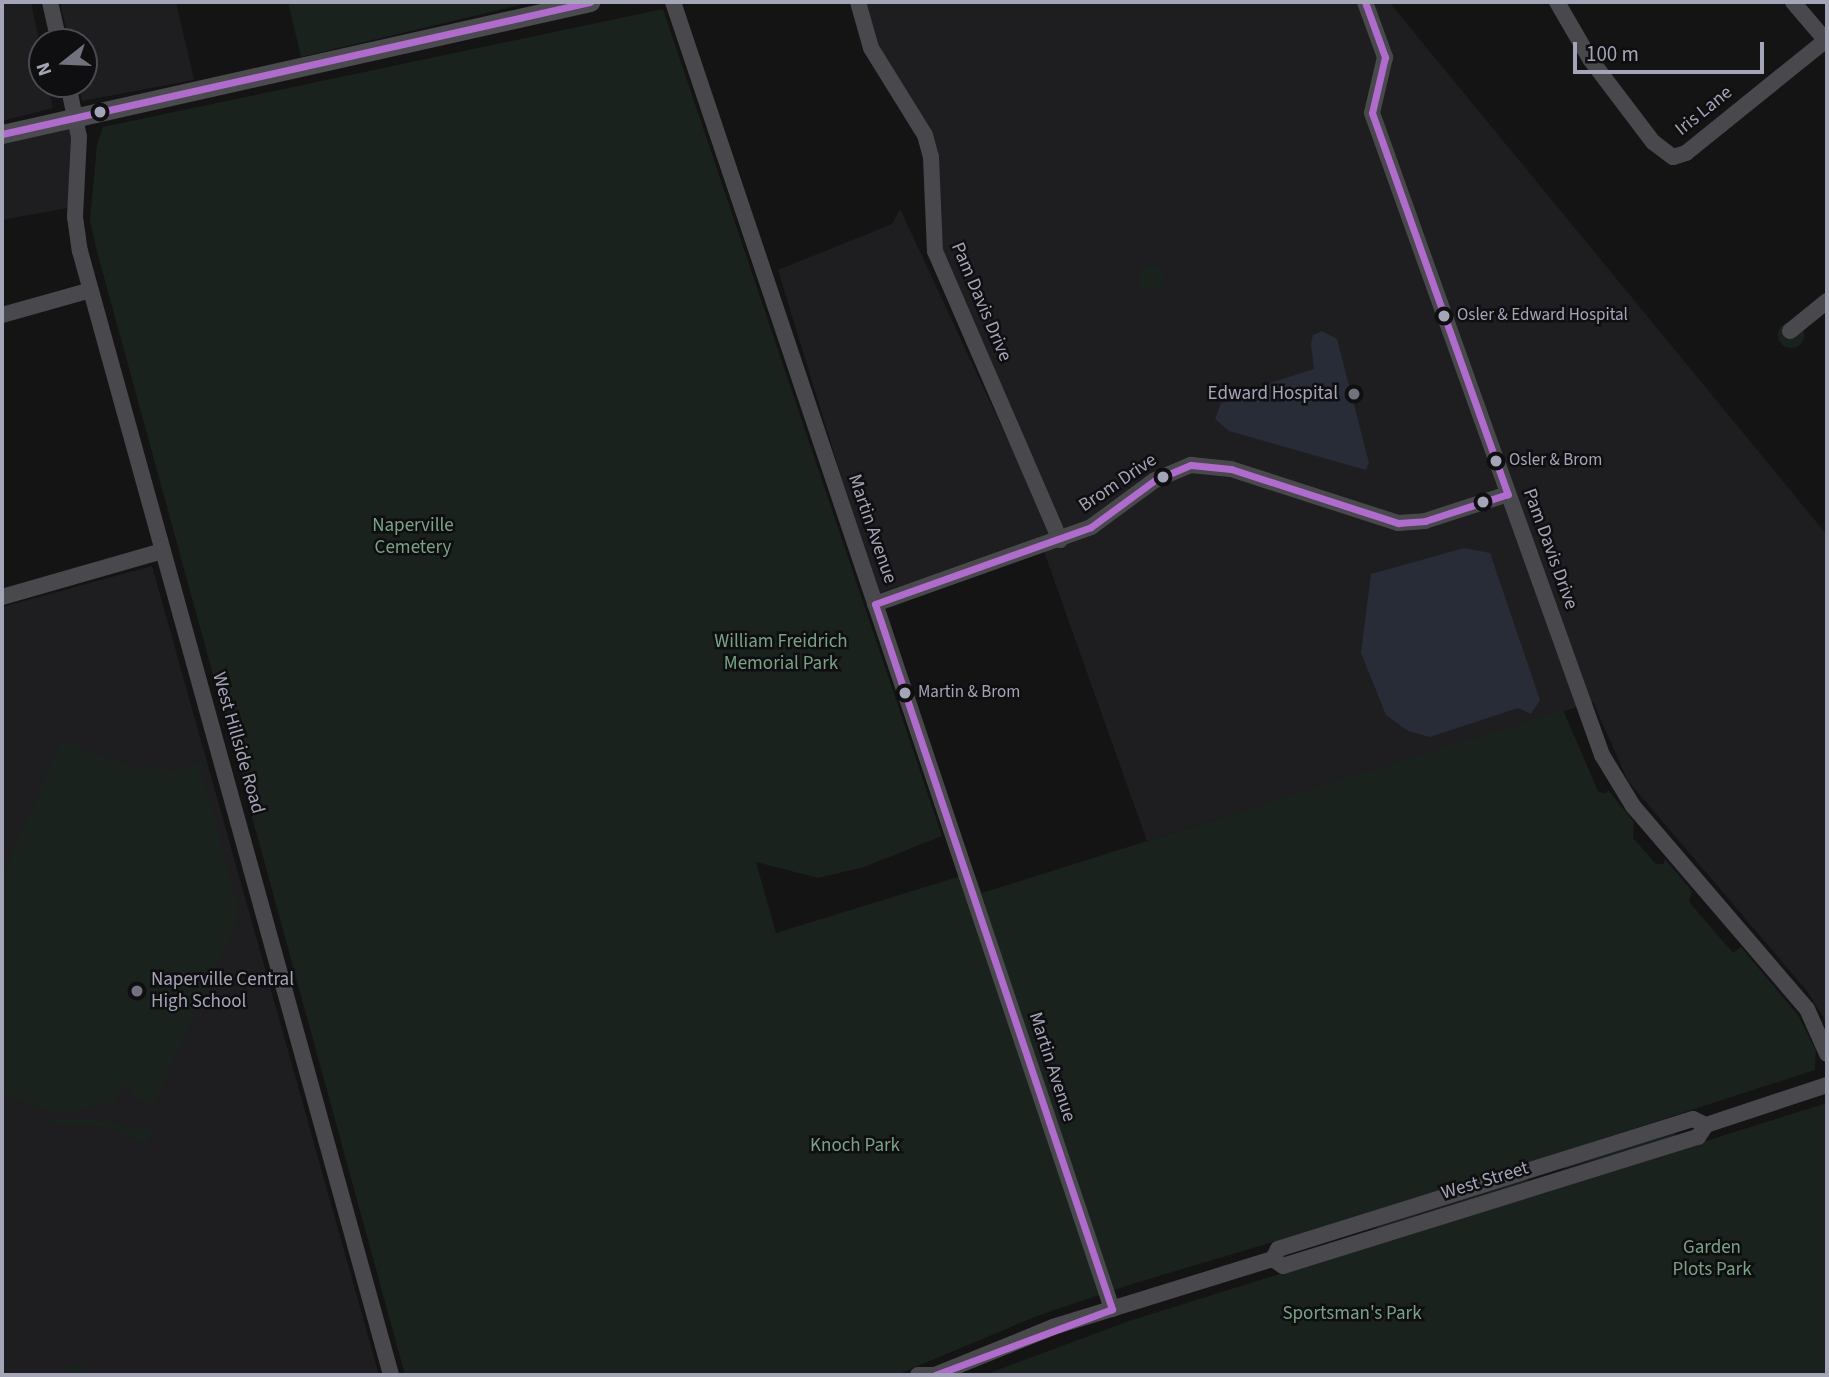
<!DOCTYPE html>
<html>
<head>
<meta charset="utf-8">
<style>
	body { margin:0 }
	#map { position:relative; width:1829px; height:1377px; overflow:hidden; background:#141414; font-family:"Source Sans 3",sans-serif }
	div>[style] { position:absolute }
	.built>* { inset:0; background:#1e1e21 }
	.green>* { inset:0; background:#1a221d }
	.round { border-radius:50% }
	.water>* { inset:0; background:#272c37 }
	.minor>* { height:16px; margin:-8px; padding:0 8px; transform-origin:8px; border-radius:8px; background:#49484d }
	.major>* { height:19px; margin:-9.5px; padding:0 9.5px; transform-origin:9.5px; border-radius:9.5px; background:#4b4b4f }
	.bus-1>* { height:7px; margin:-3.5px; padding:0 3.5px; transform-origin:3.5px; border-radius:3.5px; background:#b06ccc }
	.dots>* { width:19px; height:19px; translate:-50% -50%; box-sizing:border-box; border:4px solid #0f0e10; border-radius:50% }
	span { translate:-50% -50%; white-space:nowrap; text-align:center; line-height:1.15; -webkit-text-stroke:5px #0f0e10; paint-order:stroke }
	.bus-label { font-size:17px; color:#a4a5b7 }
	.left { translate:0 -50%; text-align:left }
	.street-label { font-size:19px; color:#a4a5b7 }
	.poi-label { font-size:19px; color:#a4a5b7 }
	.right { translate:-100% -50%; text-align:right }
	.park-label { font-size:19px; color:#79a386 }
	.frame { position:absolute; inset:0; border:4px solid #a4a5b7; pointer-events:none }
	.north { position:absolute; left:28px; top:28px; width:70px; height:70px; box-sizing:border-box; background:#0f0e10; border:2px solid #4b4a53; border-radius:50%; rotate:252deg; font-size:19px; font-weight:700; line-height:28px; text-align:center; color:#a4a5b7 }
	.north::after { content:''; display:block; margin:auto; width:24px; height:32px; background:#72727e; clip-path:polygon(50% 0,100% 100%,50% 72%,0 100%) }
	.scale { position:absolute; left:1573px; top:42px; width:191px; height:32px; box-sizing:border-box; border:4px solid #a4a5b7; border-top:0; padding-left:9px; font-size:21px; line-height:24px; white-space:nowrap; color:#a4a5b7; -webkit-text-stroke:5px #0f0e10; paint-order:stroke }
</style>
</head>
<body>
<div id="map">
	<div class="built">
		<i style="clip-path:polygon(2px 2px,31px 2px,42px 55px,42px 84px,48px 84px,53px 108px,2px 121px)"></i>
		<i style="clip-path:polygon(60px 2px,176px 2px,194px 80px,82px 101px,79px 84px,84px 84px,84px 42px,69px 42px)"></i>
		<i style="clip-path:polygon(858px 2px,1389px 2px,1827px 535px,1827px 1023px,1807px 991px,1628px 781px,1593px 702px,1147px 841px,1042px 546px,1059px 539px,936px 253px,930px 151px)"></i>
		<i style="clip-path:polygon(71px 126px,68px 208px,2px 220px,2px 144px)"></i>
		<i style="clip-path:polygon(900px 209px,1053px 537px,877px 594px,778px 270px,892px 224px)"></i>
		<i style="clip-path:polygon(152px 566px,379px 1375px,2px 1375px,2px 607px)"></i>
	</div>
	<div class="green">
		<i style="clip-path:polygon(288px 2px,533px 2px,301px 57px)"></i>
		<i style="clip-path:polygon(663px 9px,942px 836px,864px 867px,818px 878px,756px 862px,776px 933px,974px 872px,982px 893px,1563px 710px,1598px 791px,1605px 794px,1608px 790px,1634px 822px,1633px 838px,1656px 864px,1663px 864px,1665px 859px,1692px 891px,1689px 902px,1733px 953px,1741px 947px,1798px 1015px,1816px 1051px,1815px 1070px,1414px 1200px,1132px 1284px,1037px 1316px,896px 1375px,405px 1375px,96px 248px,90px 220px,97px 144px,103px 127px)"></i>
		<i class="round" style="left:1138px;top:265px;width:26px;height:26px"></i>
		<i class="round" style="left:1778px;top:322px;width:26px;height:26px"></i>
		<i style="clip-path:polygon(62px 740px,130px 767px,161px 766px,163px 773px,199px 763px,240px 913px,153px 1106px,130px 1095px,134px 1087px,124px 1082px,115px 1102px,65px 1113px,41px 1109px,2px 1092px,2px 877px)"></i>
		<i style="clip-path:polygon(1827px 1103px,1827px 1375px,984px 1375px,1129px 1321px)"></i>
		<i style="clip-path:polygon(46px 1120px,96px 1120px,152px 1131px,146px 1144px,104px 1126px,58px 1125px)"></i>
		<i style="clip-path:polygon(1675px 1133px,1675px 1137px,1564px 1169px,1564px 1167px)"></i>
		<i style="clip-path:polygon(1528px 1178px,1527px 1183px,1377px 1229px,1377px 1226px)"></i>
		<i style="clip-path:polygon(83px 1364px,93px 1374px,70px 1374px,68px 1366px)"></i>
	</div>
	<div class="water">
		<i style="clip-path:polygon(1322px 331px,1337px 339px,1369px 463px,1366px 470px,1229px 431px,1215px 419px,1221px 403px,1263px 393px,1267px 384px,1314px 369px,1311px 344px,1313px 335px)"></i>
		<i style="clip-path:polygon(1464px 548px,1490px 553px,1540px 700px,1531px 714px,1518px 708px,1430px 737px,1408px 731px,1386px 715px,1361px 653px,1371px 574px)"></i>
	</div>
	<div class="minor">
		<i style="left:50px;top:2px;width:41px;rotate:77.3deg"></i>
		<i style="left:673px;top:2px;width:1379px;rotate:71.43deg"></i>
		<i style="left:858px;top:2px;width:48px;rotate:74.2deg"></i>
		<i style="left:871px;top:48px;width:102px;rotate:58.2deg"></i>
		<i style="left:925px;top:135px;width:23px;rotate:75deg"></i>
		<i style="left:931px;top:157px;width:94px;rotate:87.6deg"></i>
		<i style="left:935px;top:251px;width:315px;rotate:66.6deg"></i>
		<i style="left:1365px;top:2px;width:59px;rotate:70deg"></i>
		<i style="left:1385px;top:57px;width:57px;rotate:103.1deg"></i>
		<i style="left:1372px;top:113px;width:682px;rotate:70.29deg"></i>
		<i style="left:1602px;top:755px;width:60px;rotate:58.7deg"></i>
		<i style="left:1633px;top:806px;width:267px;rotate:49.4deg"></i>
		<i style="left:1807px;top:1009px;width:49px;rotate:66deg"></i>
		<i style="left:1557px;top:2px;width:66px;rotate:59.9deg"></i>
		<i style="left:1590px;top:59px;width:104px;rotate:52.8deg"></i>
		<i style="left:1653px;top:142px;width:25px;rotate:37deg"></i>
		<i style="left:1673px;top:157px;width:14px;rotate:-17deg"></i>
		<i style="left:1686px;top:153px;width:180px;rotate:-38.9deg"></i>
		<i style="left:1793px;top:2px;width:52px;rotate:49.6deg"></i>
		<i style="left:68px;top:84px;width:54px;rotate:78.3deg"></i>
		<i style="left:79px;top:137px;width:80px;rotate:92.9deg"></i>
		<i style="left:75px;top:217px;width:34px;rotate:82deg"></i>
		<i style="left:80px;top:251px;width:1166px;rotate:74.53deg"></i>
		<i style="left:2px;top:315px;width:92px;rotate:-15.7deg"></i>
		<i style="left:1790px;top:331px;width:48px;rotate:-39deg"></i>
		<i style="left:2px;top:597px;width:166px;rotate:-16deg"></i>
		<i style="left:875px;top:604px;width:229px;rotate:-19.6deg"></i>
		<i style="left:1091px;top:527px;width:79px;rotate:-36.3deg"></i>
		<i style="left:1155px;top:480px;width:39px;rotate:-23deg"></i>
		<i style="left:1191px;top:465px;width:40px;rotate:5.7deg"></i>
		<i style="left:1231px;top:469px;width:176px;rotate:17.9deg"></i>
		<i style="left:1398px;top:523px;width:27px;rotate:-4deg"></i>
		<i style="left:1425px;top:521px;width:87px;rotate:-18deg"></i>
		<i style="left:1273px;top:1259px;width:12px;rotate:35deg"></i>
		<i style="left:1283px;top:1266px;width:435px;rotate:-17.3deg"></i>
		<i style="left:1698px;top:1137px;width:14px;rotate:-56deg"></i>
		<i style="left:1706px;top:1125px;width:127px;rotate:-18.3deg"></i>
		<i style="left:918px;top:1375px;width:16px"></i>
		<i style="left:935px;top:1375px;width:127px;rotate:-22.1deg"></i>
		<i style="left:1053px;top:1327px;width:230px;rotate:-17.2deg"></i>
		<i style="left:1273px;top:1259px;width:11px;rotate:-63deg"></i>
		<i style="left:1278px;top:1249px;width:435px;rotate:-17.4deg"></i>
		<i style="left:1693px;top:1119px;width:14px;rotate:25deg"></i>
	</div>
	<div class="major">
		<i style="left:2px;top:134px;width:603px;rotate:-12.65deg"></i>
	</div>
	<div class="bus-1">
		<i style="left:1365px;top:2px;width:59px;rotate:70deg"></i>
		<i style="left:1385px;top:57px;width:57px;rotate:103.1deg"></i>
		<i style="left:1372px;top:113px;width:405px;rotate:70.4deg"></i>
		<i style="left:2px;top:134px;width:603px;rotate:-12.65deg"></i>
		<i style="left:875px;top:604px;width:744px;rotate:71.42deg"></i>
		<i style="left:875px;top:604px;width:229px;rotate:-19.6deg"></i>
		<i style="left:1091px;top:527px;width:79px;rotate:-36.3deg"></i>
		<i style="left:1155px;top:480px;width:39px;rotate:-23deg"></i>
		<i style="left:1191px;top:465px;width:40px;rotate:5.7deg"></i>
		<i style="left:1231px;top:469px;width:176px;rotate:17.9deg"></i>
		<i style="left:1398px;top:523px;width:27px;rotate:-4deg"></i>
		<i style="left:1425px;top:521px;width:87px;rotate:-18deg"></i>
		<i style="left:935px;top:1375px;width:189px;rotate:-20.4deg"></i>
	</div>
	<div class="dots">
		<i style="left:100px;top:112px;background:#a4a5b7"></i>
		<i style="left:1444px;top:316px;background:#a4a5b7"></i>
		<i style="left:1354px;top:394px;background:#72727e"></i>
		<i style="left:1496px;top:461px;background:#a4a5b7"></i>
		<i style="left:1163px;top:477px;background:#a4a5b7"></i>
		<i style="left:1483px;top:502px;background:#a4a5b7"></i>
		<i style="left:905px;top:693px;background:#a4a5b7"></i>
		<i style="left:137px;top:991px;background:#72727e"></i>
	</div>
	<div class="bus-label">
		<span class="left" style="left:1457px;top:316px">Osler &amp; Edward Hospital</span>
		<span class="left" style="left:1509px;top:461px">Osler &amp; Brom</span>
		<span class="left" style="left:918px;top:693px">Martin &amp; Brom</span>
	</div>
	<div class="street-label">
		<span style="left:1704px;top:111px;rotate:-39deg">Iris Lane</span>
		<span style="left:981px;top:302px;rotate:67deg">Pam Davis Drive</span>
		<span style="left:1118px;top:483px;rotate:-34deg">Brom Drive</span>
		<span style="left:872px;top:529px;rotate:71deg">Martin Avenue</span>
		<span style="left:1550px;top:549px;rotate:70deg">Pam Davis Drive</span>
		<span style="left:238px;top:743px;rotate:74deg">West Hillside Road</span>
		<span style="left:1052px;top:1067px;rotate:72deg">Martin Avenue</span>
		<span style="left:1485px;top:1181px;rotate:-17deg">West Street</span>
	</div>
	<div class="poi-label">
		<span class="right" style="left:1338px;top:394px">Edward Hospital</span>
		<span class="left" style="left:151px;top:991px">Naperville Central<br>High School</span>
	</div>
	<div class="park-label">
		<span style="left:413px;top:537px">Naperville<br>Cemetery</span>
		<span style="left:781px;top:653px">William Freidrich<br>Memorial Park</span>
		<span style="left:855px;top:1146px">Knoch Park</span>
		<span style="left:1712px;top:1259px">Garden<br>Plots Park</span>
		<span style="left:1352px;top:1314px">Sportsman's Park</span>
	</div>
	<div class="frame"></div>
	<div class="north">N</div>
	<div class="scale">100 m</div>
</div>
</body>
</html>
